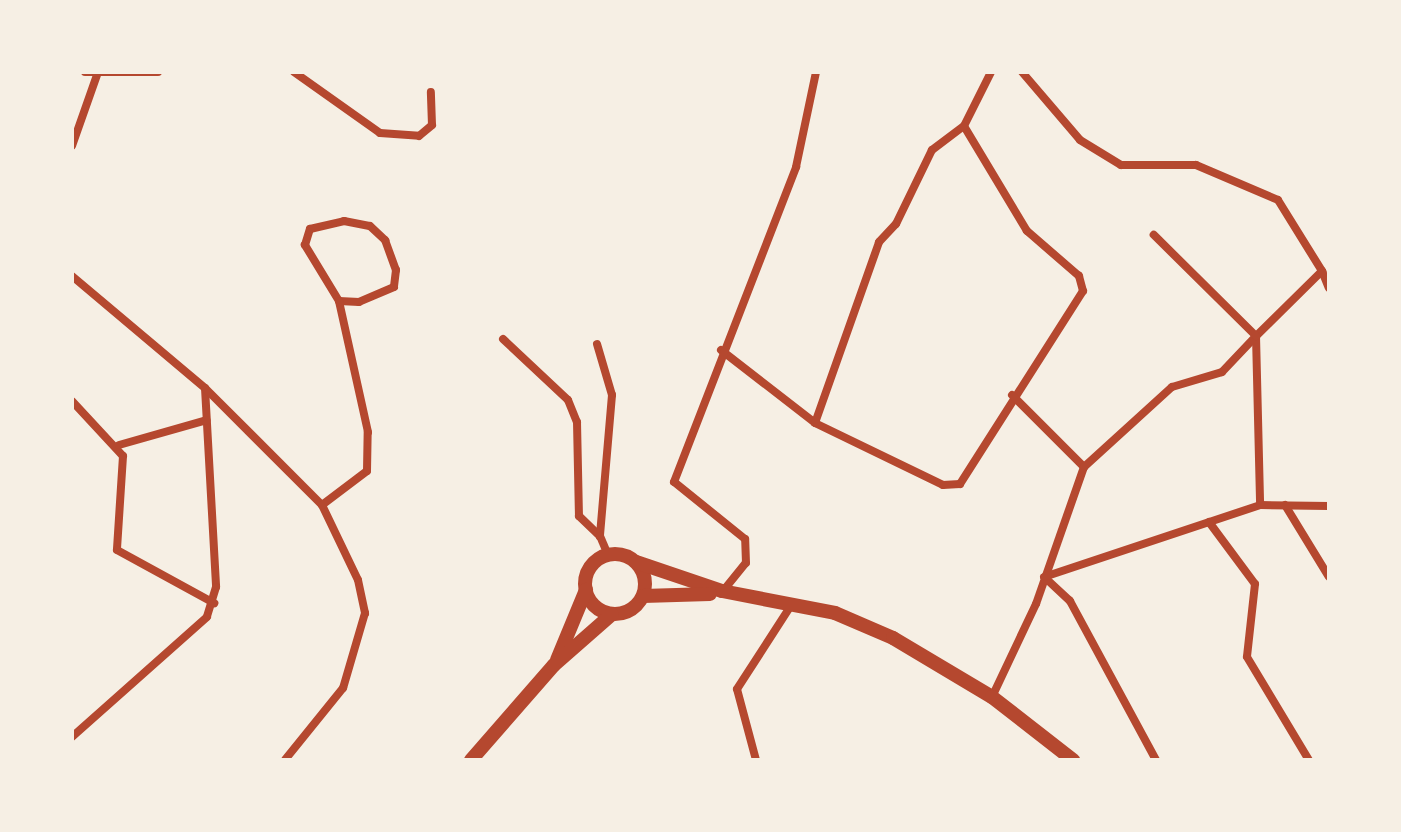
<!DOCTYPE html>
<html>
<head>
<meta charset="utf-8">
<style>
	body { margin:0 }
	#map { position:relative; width:1401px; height:832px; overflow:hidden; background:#f6efe4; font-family:Barlow,sans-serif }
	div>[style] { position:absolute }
	.minor>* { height:8px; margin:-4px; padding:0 4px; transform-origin:4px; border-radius:4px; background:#b5482f }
	.tertiary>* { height:14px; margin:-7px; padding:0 7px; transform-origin:7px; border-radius:7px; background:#b5482f }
	.tertiary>.ring { margin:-7px; padding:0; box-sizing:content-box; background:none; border:14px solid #b5482f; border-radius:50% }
	span { translate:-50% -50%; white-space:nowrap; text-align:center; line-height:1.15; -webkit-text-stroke:6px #f6efe4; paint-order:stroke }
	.frame { position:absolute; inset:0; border:74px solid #f6efe4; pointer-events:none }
</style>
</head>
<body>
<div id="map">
	<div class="minor">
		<i style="left:85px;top:72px;width:73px"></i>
		<i style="left:294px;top:72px;width:105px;rotate:35.3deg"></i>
		<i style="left:380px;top:133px;width:39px;rotate:4deg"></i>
		<i style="left:419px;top:136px;width:17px;rotate:-40deg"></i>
		<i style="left:432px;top:125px;width:33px;rotate:-92deg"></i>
		<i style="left:1022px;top:72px;width:89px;rotate:49.5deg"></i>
		<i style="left:1080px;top:140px;width:48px;rotate:31.4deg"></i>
		<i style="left:1121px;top:165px;width:75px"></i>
		<i style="left:1196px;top:165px;width:89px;rotate:23.1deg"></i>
		<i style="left:1278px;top:200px;width:84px;rotate:58.2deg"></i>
		<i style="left:1322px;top:271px;width:93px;rotate:135.4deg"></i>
		<i style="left:1256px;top:336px;width:169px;rotate:88.6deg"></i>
		<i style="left:72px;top:146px;width:78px;rotate:-70.6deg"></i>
		<i style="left:344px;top:221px;width:26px;rotate:11deg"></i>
		<i style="left:370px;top:226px;width:21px;rotate:43deg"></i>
		<i style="left:385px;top:240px;width:32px;rotate:70deg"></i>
		<i style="left:396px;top:270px;width:17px;rotate:97deg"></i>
		<i style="left:394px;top:287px;width:38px;rotate:157deg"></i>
		<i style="left:359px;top:302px;width:20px;rotate:-177deg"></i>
		<i style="left:339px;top:301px;width:66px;rotate:-121.3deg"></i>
		<i style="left:305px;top:245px;width:17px;rotate:-73deg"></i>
		<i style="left:310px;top:229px;width:35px;rotate:-13deg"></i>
		<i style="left:1322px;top:271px;width:18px;rotate:68deg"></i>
		<i style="left:72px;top:276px;width:174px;rotate:40.1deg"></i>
		<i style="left:205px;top:388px;width:199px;rotate:86.8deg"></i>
		<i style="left:216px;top:587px;width:31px;rotate:107deg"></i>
		<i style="left:207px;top:617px;width:181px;rotate:138.4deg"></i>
		<i style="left:503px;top:339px;width:89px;rotate:43.2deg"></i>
		<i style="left:568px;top:400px;width:24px;rotate:68deg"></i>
		<i style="left:577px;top:422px;width:94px;rotate:88.8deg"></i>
		<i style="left:579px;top:516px;width:29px;rotate:44deg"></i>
		<i style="left:597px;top:344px;width:53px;rotate:73.6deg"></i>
		<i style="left:612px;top:395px;width:142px;rotate:94.9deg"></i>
		<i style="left:600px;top:536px;width:21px;rotate:67deg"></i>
		<i style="left:721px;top:350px;width:119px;rotate:37.8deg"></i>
		<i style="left:815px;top:423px;width:142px;rotate:25.8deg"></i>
		<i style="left:943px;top:485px;width:17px;rotate:-3deg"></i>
		<i style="left:960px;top:484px;width:229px;rotate:-57.5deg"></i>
		<i style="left:1083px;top:291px;width:16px;rotate:-105deg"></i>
		<i style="left:1079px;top:276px;width:69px;rotate:-139.1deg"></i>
		<i style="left:1027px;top:231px;width:122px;rotate:-121deg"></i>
		<i style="left:964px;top:126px;width:60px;rotate:-63.4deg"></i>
		<i style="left:206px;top:389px;width:164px;rotate:45deg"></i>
		<i style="left:322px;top:505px;width:83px;rotate:64.4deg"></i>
		<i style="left:358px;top:580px;width:34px;rotate:78deg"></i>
		<i style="left:365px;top:613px;width:78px;rotate:106.3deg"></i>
		<i style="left:343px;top:688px;width:92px;rotate:128.9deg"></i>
		<i style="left:1012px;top:395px;width:102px;rotate:45deg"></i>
		<i style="left:72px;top:401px;width:75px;rotate:47.2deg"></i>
		<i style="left:123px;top:456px;width:94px;rotate:93.7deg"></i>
		<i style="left:117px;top:550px;width:111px;rotate:28.7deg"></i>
		<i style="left:815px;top:423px;width:192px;rotate:-70.5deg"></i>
		<i style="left:879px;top:242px;width:25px;rotate:-47deg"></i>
		<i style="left:896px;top:224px;width:82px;rotate:-64.1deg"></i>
		<i style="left:932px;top:150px;width:40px;rotate:-37deg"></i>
		<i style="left:119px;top:445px;width:91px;rotate:-15.9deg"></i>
		<i style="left:322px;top:505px;width:56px;rotate:-37.1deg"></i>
		<i style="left:367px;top:471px;width:39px;rotate:-89deg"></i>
		<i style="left:368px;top:432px;width:134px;rotate:-102.5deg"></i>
		<i style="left:1285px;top:505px;width:84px;rotate:58.6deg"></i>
		<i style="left:1209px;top:522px;width:77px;rotate:53.4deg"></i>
		<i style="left:1255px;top:584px;width:73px;rotate:96.3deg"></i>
		<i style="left:1247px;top:657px;width:120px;rotate:59deg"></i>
		<i style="left:723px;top:591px;width:36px;rotate:-51deg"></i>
		<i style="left:746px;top:563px;width:24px;rotate:-92deg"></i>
		<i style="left:745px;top:539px;width:91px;rotate:-141.2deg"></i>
		<i style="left:674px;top:482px;width:338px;rotate:-68.8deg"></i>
		<i style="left:796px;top:167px;width:97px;rotate:-78.1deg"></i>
		<i style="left:992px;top:697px;width:103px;rotate:-64.7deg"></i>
		<i style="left:1036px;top:604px;width:145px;rotate:-70.7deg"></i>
		<i style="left:1084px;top:467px;width:119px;rotate:-42.3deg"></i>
		<i style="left:1172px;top:387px;width:52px;rotate:-16.7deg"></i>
		<i style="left:1222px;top:372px;width:50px;rotate:-46.6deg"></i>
		<i style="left:1256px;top:336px;width:144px;rotate:-135.3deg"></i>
		<i style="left:756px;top:760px;width:73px;rotate:-105deg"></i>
		<i style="left:737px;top:689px;width:101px;rotate:-57.1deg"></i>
		<i style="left:1156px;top:760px;width:181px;rotate:-118.4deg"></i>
		<i style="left:1070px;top:601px;width:35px;rotate:-137deg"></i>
		<i style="left:1044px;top:577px;width:228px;rotate:-18.4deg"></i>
		<i style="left:1260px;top:505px;width:69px;rotate:0.8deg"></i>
	</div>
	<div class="tertiary">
		<i class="ring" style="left:585px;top:554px;width:46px;height:46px"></i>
		<i style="left:636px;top:562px;width:91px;rotate:18.6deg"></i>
		<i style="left:722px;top:591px;width:115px;rotate:11deg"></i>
		<i style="left:835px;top:613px;width:63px;rotate:23.3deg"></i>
		<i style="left:893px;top:638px;width:115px;rotate:30.8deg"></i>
		<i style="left:992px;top:697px;width:103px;rotate:37.9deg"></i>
		<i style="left:643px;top:596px;width:67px;rotate:-1.7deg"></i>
		<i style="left:557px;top:660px;width:76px;rotate:-67.5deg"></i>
		<i style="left:471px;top:760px;width:126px;rotate:-48.9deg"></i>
		<i style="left:554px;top:665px;width:77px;rotate:-41.3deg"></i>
	</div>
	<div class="frame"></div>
</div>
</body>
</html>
